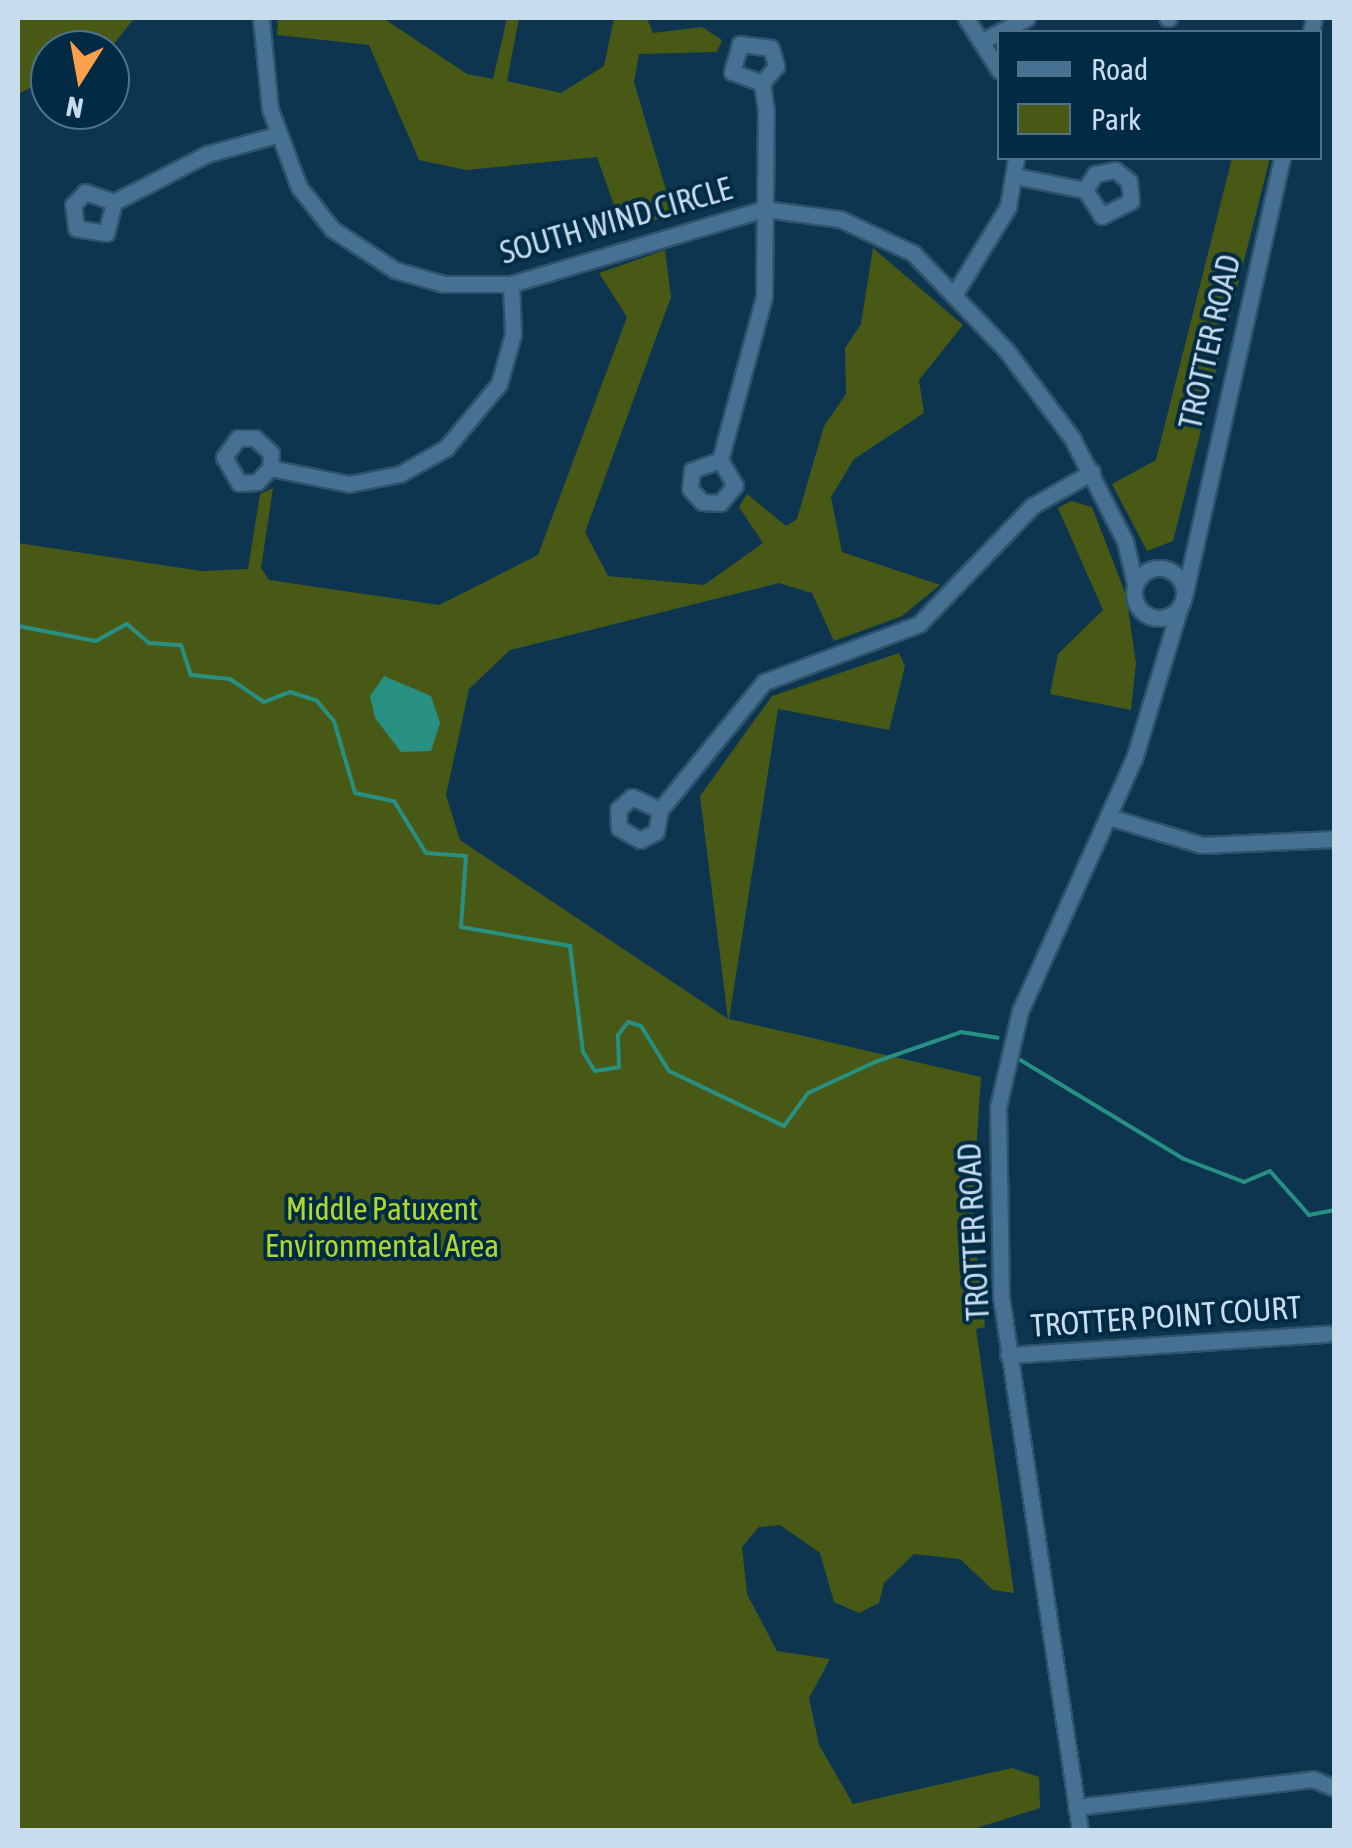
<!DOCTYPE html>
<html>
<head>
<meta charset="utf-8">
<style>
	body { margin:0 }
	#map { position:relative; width:1352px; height:1848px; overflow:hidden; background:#0d3550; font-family:"Asap Condensed",sans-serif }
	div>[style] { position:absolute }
	.green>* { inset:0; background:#485916 }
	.water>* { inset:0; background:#279083 }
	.stream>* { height:4px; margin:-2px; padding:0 2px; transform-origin:2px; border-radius:2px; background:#279083 }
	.roads { filter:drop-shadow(2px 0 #2e536c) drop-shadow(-2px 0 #2e536c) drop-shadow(0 2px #2e536c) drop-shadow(0 -2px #2e536c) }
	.minor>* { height:15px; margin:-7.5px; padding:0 7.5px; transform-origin:7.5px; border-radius:7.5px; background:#467192 }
	.minor>.ring { margin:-7.5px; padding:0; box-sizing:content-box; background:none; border:15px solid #467192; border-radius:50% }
	span { translate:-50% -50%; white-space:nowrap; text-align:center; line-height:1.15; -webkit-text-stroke:8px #012b45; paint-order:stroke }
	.street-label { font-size:32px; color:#c7dced }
	.park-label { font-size:32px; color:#afd72d }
	.frame { position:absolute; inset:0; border:20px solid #c7dced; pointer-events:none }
	.legend { position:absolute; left:997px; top:30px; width:325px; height:130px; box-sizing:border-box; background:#012b45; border:2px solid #507288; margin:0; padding:12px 18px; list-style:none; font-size:30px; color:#c7dced }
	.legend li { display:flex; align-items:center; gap:20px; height:50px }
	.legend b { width:50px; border:2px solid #507288 }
	.north { position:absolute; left:30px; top:30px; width:100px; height:100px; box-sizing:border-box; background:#012b45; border:2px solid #507288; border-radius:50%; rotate:191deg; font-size:28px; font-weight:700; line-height:40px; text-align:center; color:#c7dced }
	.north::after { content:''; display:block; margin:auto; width:35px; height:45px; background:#f8a14a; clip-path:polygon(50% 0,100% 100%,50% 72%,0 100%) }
</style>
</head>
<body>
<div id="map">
	<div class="green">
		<i style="clip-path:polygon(18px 18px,132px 18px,133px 20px,109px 50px,50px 50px,50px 78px,18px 94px)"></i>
		<i style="clip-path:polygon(278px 18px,383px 18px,467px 74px,493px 79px,507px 18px,519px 18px,507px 81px,561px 93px,604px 66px,614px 18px,647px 18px,653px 33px,702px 27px,722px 40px,717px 52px,639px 54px,634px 82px,673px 214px,623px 231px,597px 157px,466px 170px,419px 160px,369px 45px,277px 35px)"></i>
		<i style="clip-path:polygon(1232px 158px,1270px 158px,1173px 541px,1147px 551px,1112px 484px,1156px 460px)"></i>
		<i style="clip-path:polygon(873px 248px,963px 325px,919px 380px,924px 413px,854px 459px,831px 497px,842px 552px,940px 585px,902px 616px,834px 641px,812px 593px,779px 583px,510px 650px,469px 689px,446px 795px,460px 840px,728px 1019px,700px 796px,772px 696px,899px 653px,905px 666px,889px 730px,778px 709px,729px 1019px,981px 1077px,972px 1210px,985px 1327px,976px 1329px,1014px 1593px,993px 1590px,960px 1559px,914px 1554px,884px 1583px,879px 1603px,859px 1613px,834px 1602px,820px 1553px,780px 1525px,759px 1527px,742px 1547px,747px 1594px,777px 1651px,830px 1659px,809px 1698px,819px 1745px,853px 1804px,1012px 1768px,1039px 1777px,1040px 1808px,970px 1830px,18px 1830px,18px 543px,201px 571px,248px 569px,260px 494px,273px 488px,261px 568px,269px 580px,439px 605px,538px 555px,627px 317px,599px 273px,665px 250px,671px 297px,585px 532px,608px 576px,704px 585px,763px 543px,739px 507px,747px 494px,786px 526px,797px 519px,824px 426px,846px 394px,845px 348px,861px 324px)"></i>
		<i style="clip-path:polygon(1071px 501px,1092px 507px,1126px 595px,1136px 663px,1131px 710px,1050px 694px,1058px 654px,1103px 610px,1058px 508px)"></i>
	</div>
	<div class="water">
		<i style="clip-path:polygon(384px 676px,431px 696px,440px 723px,431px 751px,401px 752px,375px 718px,370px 696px)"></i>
	</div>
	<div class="stream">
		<i style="left:18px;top:626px;width:79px;rotate:10.9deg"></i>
		<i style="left:96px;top:641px;width:35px;rotate:-29deg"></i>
		<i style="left:127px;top:624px;width:29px;rotate:41deg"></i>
		<i style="left:149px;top:643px;width:32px;rotate:4deg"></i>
		<i style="left:181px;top:645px;width:32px;rotate:72deg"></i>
		<i style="left:191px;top:675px;width:39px;rotate:6deg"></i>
		<i style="left:230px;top:679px;width:41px;rotate:34.1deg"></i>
		<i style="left:264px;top:702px;width:28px;rotate:-21deg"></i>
		<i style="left:290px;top:692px;width:28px;rotate:18deg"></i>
		<i style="left:317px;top:701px;width:26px;rotate:50deg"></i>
		<i style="left:334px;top:721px;width:75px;rotate:73.7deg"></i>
		<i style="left:355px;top:793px;width:40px;rotate:12deg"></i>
		<i style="left:394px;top:801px;width:61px;rotate:58.4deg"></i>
		<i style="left:426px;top:853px;width:40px;rotate:4.3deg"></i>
		<i style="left:466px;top:856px;width:71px;rotate:94deg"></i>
		<i style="left:461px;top:927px;width:111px;rotate:9.9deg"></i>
		<i style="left:570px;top:946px;width:107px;rotate:83deg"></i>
		<i style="left:583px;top:1052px;width:22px;rotate:58deg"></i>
		<i style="left:595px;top:1071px;width:24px;rotate:-9deg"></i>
		<i style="left:619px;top:1067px;width:32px;rotate:-92deg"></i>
		<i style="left:618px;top:1035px;width:16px;rotate:-52deg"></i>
		<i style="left:628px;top:1022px;width:14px;rotate:17deg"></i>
		<i style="left:641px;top:1026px;width:53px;rotate:58.1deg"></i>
		<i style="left:669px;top:1071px;width:127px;rotate:25.6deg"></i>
		<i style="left:784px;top:1126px;width:41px;rotate:-54deg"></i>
		<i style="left:808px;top:1093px;width:74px;rotate:-24.8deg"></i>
		<i style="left:875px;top:1062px;width:91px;rotate:-19.2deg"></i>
		<i style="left:961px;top:1032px;width:37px;rotate:9deg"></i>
		<i style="left:1017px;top:1058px;width:195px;rotate:31.2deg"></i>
		<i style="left:1184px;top:1159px;width:64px;rotate:21deg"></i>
		<i style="left:1244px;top:1182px;width:28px;rotate:-23deg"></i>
		<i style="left:1270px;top:1171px;width:59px;rotate:48.4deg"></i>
		<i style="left:1309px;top:1215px;width:25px;rotate:-11deg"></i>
	</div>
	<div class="roads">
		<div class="minor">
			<i style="left:261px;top:18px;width:91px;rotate:84.4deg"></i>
			<i style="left:270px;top:109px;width:83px;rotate:69.6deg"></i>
			<i style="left:299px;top:187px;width:53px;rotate:51.8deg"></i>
			<i style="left:332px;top:229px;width:75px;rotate:33.1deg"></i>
			<i style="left:395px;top:270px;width:51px;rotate:15.9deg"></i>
			<i style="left:444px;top:284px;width:67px"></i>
			<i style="left:511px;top:284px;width:264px;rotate:-16.5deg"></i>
			<i style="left:764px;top:209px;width:77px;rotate:7.5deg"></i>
			<i style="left:840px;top:219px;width:81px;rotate:25deg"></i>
			<i style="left:913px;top:253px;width:134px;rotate:46.2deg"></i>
			<i style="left:1006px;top:350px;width:110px;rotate:53.1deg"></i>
			<i style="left:1072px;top:438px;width:116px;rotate:62.8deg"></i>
			<i style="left:1125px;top:541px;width:44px;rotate:76.9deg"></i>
			<i style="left:966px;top:18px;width:62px;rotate:57.6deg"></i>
			<i style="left:1167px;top:18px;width:2px"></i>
			<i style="left:1311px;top:32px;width:14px;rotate:-78deg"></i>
			<i style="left:984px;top:40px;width:48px;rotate:-27.1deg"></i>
			<i style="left:1015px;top:176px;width:71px;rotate:11.3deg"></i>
			<i style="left:1085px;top:190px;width:19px;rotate:-58deg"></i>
			<i style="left:1095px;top:174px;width:20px;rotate:-11deg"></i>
			<i style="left:1115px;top:170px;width:18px;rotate:38deg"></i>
			<i style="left:1129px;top:181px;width:20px;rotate:84deg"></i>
			<i style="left:1131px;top:201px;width:33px;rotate:153deg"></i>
			<i style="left:1102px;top:216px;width:31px;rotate:-123deg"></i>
			<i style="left:114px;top:202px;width:32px;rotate:104deg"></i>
			<i style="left:106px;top:233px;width:30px;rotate:-171deg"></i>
			<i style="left:76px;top:228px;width:23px;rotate:-97deg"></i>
			<i style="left:73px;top:205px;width:18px;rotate:-47deg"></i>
			<i style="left:85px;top:192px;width:31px;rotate:19deg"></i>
			<i style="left:114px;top:202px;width:105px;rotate:-27.3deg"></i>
			<i style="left:207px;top:154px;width:73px;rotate:-15.2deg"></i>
			<i style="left:955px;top:293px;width:101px;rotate:-58.4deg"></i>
			<i style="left:1008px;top:207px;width:50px;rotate:-80.7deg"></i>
			<i style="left:720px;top:460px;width:30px;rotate:160deg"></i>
			<i style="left:692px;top:470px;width:19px;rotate:96deg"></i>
			<i style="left:690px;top:489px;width:18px;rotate:47deg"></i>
			<i style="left:702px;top:502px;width:18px;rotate:3deg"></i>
			<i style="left:720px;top:503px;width:23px;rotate:-50deg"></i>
			<i style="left:735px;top:485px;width:29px;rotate:-121deg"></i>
			<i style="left:720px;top:460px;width:169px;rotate:-74.9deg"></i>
			<i style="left:764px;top:297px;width:186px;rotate:-89.4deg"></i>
			<i style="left:766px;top:111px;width:28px;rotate:-98deg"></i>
			<i style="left:762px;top:83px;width:32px;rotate:-160deg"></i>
			<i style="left:732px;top:72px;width:29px;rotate:-74deg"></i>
			<i style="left:740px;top:44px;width:31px;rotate:7deg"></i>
			<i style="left:771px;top:48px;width:19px;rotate:74deg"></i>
			<i style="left:776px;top:66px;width:22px;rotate:129deg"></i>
			<i style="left:270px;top:468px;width:15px;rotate:-86deg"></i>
			<i style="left:271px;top:453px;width:22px;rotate:-137deg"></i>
			<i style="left:255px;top:438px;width:17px;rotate:180deg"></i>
			<i style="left:238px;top:438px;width:24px;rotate:126deg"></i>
			<i style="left:224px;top:457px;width:30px;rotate:60deg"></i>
			<i style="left:239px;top:483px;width:18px;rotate:-3deg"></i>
			<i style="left:257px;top:482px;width:19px;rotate:-47deg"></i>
			<i style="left:270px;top:468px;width:81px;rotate:11.4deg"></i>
			<i style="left:349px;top:484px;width:52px;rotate:-11.1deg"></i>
			<i style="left:400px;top:474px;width:53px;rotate:-29.5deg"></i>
			<i style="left:446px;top:448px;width:83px;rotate:-50.4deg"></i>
			<i style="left:499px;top:384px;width:52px;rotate:-74.4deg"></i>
			<i style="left:513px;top:334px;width:50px;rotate:-92.3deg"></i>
			<i class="ring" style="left:1134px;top:568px;width:35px;height:35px"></i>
			<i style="left:1185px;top:592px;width:445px;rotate:-77.4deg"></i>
			<i style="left:660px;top:810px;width:31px;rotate:-155deg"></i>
			<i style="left:632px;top:797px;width:18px;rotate:139deg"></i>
			<i style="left:618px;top:809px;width:19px;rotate:87deg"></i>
			<i style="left:619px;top:828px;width:24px;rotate:30deg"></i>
			<i style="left:640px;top:840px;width:18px;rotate:-27deg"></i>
			<i style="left:656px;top:832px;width:22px;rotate:-80deg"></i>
			<i style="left:660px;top:810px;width:165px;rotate:-50.9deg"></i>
			<i style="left:764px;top:682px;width:165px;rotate:-20.5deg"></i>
			<i style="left:919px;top:624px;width:163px;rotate:-46.2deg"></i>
			<i style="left:1032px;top:506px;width:69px;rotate:-29.5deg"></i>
			<i style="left:1109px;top:817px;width:97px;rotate:16.8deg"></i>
			<i style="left:1202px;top:845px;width:132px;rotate:-2.6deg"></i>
			<i style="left:1008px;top:1355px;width:320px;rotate:-3.8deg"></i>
			<i style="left:1076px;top:1807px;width:239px;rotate:-6.7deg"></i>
			<i style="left:1313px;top:1779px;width:23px;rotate:23deg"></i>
			<i style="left:1080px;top:1830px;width:540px;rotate:-98.42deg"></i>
			<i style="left:1001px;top:1296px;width:189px;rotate:-90.9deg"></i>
			<i style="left:998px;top:1107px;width:98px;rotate:-77.1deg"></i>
			<i style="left:1020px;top:1011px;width:277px;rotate:-65.7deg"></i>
			<i style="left:1134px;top:759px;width:159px;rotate:-73.2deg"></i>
		</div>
	</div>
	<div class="street-label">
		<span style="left:616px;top:221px;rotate:-16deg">SOUTH WIND CIRCLE</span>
		<span style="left:1210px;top:342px;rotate:-77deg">TROTTER ROAD</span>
		<span style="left:974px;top:1232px;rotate:-93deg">TROTTER ROAD</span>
		<span style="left:1166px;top:1317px;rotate:-4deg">TROTTER POINT COURT</span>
	</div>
	<div class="park-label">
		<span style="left:382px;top:1228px">Middle Patuxent<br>Environmental Area</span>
	</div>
	<div class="frame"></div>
	<ul class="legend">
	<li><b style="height:12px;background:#467192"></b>Road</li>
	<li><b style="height:28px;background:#485916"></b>Park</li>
	</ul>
	<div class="north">N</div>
</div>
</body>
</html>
